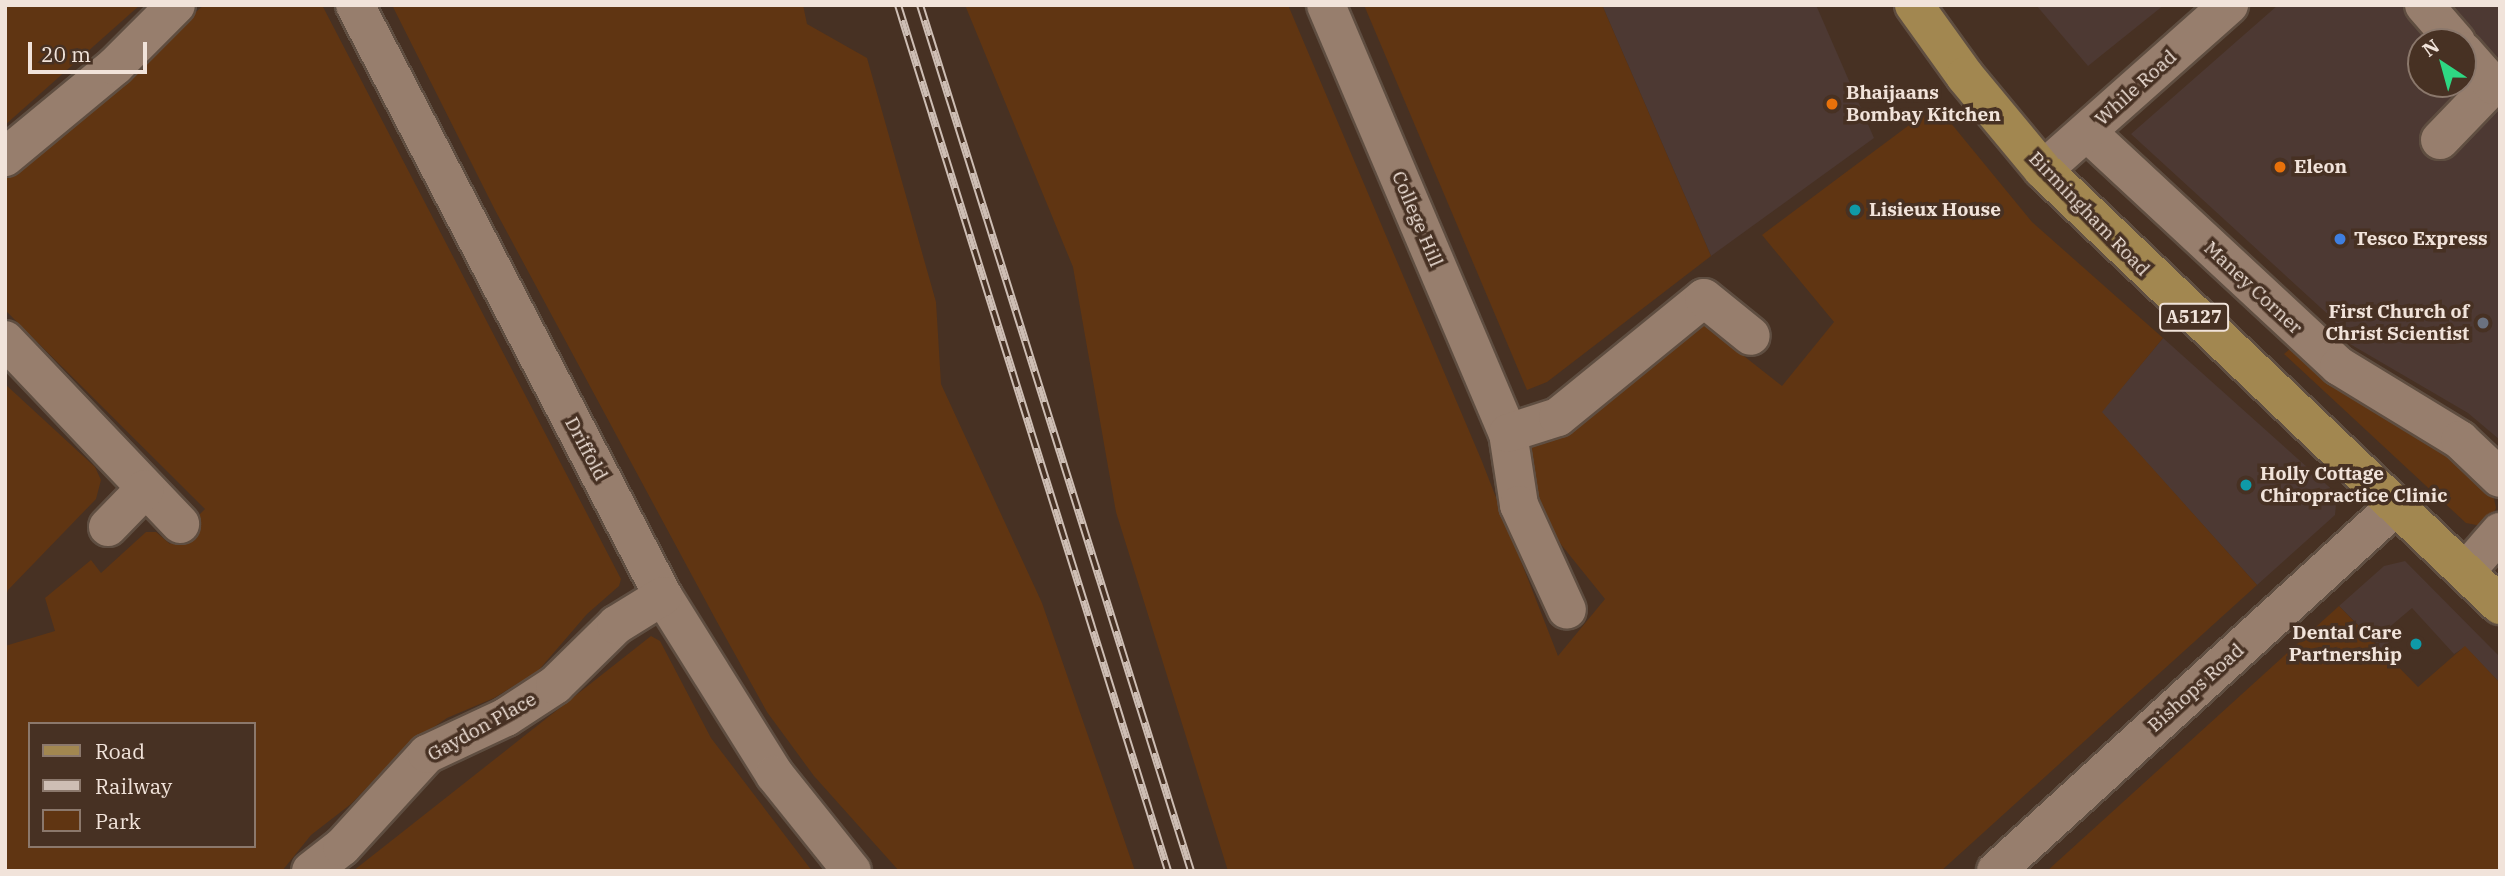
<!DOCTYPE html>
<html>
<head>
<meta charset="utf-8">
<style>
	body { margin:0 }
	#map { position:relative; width:2505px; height:876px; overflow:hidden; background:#473123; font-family:"IBM Plex Serif",serif }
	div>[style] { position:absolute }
	.commercial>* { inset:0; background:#4d3933 }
	.green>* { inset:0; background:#603512 }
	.roads { filter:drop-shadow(2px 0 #5f4e41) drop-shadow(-2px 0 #5f4e41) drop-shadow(0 2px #5f4e41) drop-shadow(0 -2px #5f4e41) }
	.minor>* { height:38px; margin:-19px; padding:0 19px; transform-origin:19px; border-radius:19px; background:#977e6d }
	.major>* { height:38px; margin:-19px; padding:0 19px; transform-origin:19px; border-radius:19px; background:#a28750 }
	.rail>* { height:8px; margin-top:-4px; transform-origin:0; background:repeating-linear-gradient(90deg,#473123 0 16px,#cebeb4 0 32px); box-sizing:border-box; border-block:2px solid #cebeb4 }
	.dots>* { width:19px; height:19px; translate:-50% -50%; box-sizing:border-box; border:4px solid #473123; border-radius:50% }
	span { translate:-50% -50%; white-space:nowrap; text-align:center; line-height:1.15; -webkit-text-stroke:7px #473123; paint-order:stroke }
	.shield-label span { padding:2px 5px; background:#473123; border:2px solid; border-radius:5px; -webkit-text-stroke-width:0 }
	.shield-label { font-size:18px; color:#f1e3da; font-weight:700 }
	.street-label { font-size:19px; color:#f1e3da }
	.poi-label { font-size:19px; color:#f1e3da; font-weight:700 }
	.left { translate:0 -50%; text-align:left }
	.right { translate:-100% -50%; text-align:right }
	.frame { position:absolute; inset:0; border:7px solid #f1e3da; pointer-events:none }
	.legend { position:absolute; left:28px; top:722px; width:228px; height:126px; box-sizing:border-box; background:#473123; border:2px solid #8b786c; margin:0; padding:9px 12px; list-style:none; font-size:21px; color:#f1e3da }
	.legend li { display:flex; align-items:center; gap:14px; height:35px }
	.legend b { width:35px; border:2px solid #8b786c }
	.north { position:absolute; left:2407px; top:28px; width:70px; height:70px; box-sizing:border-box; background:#473123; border:2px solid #8b786c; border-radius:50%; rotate:324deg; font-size:19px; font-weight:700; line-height:28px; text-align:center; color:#f1e3da }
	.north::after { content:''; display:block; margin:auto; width:24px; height:32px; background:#2ed883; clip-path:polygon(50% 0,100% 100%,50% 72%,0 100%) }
	.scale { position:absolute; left:28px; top:42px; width:119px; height:32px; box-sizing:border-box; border:4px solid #f1e3da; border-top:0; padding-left:9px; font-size:21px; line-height:24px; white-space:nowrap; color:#f1e3da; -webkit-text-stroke:5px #473123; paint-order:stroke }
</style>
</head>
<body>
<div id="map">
	<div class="commercial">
		<i style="clip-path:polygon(1602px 5px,1816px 5px,1874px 138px,1711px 256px)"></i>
		<i style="clip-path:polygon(2036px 5px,2164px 5px,2088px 66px)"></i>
		<i style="clip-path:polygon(evenodd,2278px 5px,2500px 5px,2500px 440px,2468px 413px,2350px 344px,2333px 319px,2131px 134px,2278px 5px,2421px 42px,2463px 42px,2463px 84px,2421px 84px,2421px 42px)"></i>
		<i style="clip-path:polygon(2163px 338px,2337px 494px,2335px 515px,2257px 585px,2101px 412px)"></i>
		<i style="clip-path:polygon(2405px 561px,2500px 657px,2500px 683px,2465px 647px,2454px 654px,2412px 608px,2386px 630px,2393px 639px,2382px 649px,2339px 606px,2384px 566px)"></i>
	</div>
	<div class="green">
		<i style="clip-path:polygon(5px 5px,140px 5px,5px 125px)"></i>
		<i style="clip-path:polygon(evenodd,204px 5px,322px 5px,621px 579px,619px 586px,587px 614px,538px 671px,494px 698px,447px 718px,409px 744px,351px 804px,311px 835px,282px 871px,5px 871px,5px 646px,55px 631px,45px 598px,91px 560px,101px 573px,146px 532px,156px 532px,170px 544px,205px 509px,7px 312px,5px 176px,204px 5px,30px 724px,254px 724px,254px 846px,30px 846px,30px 724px)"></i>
		<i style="clip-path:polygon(392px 5px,803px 5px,807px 24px,867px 58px,936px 302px,941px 384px,1042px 603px,1135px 871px,899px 871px,814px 776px,767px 712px,716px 620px,495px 210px)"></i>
		<i style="clip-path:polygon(965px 5px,1288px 5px,1481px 459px,1558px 656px,1605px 599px,1534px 511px,1521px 449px,1556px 433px,1697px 319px,1782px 386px,1834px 322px,1762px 235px,1936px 105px,2032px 222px,2163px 338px,2102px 412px,2257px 585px,1941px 871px,1228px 871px,1116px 512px,1073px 267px)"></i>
		<i style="clip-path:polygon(1364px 5px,1602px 5px,1711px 256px,1547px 382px,1527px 390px)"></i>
		<i style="clip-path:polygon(2291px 348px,2477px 477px,2493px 494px,2496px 508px,2487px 527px,2466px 523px,2284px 354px)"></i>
		<i style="clip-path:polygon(5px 384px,95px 467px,101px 480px,96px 499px,8px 590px,5px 600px)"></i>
		<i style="clip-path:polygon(2339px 606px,2418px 687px,2465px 646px,2500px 683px,2500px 871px,2047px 871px)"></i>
		<i style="clip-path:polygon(651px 636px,660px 641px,711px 738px,812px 871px,353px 871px)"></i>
	</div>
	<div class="roads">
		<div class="minor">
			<i style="left:355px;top:5px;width:666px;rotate:62.47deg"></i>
			<i style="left:663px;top:596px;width:211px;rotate:58deg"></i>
			<i style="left:775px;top:775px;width:123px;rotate:51.3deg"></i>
			<i style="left:1326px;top:5px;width:465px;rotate:67deg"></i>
			<i style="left:1508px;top:433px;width:73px;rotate:81.3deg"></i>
			<i style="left:1519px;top:505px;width:115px;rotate:65.4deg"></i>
			<i style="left:2424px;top:5px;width:49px;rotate:49.1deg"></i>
			<i style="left:2087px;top:132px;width:344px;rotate:42.9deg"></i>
			<i style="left:2339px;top:366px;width:142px;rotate:31.4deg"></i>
			<i style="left:2460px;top:440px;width:55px;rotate:43.5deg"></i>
			<i style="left:2440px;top:140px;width:76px;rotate:-46.1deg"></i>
			<i style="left:2493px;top:85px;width:45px;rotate:-131.4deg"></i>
			<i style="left:5px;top:157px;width:143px;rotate:-39.6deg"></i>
			<i style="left:115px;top:66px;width:86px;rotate:-45deg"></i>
			<i style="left:2043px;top:170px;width:249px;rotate:-41.6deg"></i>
			<i style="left:5px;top:340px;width:254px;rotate:46.4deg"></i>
			<i style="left:1508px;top:433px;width:52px;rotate:-17.7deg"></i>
			<i style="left:1558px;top:417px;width:188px;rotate:-39.2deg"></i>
			<i style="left:1704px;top:298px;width:60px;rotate:39deg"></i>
			<i style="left:108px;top:527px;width:53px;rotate:-45.8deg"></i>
			<i style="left:2466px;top:571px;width:52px;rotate:-48.9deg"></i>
			<i style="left:311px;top:871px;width:39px;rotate:-38deg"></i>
			<i style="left:342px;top:847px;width:126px;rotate:-47.6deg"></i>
			<i style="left:427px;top:754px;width:87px;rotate:-25.1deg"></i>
			<i style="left:506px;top:717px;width:59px;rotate:-33.1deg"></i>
			<i style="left:555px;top:685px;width:86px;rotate:-44.5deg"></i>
			<i style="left:616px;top:625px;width:55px;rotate:-31.7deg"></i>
			<i style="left:1996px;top:871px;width:543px;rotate:-42.39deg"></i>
		</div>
		<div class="major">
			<i style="left:1914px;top:5px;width:87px;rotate:54.3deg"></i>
			<i style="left:1965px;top:76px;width:122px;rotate:50.3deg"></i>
			<i style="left:2043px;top:170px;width:631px;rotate:43.59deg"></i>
		</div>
	</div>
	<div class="rail">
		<i style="left:898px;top:5px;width:907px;rotate:72.68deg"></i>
		<i style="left:920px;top:5px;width:907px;rotate:72.62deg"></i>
	</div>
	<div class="dots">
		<i style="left:1832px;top:104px;background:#e8710a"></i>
		<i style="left:2280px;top:167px;background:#e8710a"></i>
		<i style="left:1855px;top:210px;background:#0f9aa8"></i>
		<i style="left:2340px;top:239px;background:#3f7fe0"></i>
		<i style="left:2483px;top:323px;background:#6b7280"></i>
		<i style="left:2246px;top:485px;background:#0f9aa8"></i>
		<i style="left:2416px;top:644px;background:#0f9aa8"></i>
	</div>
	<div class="shield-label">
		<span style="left:2194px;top:317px">A5127</span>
	</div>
	<div class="street-label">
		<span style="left:2136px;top:88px;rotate:-42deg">While Road</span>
		<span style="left:2089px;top:214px;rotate:46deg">Birmingham Road</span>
		<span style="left:1417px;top:219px;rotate:67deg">College Hill</span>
		<span style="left:2253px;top:288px;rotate:43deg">Maney Corner</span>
		<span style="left:586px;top:449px;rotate:62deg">Driffold</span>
		<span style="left:2196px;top:688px;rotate:-42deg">Bishops Road</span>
		<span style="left:482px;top:727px;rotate:-29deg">Gaydon Place</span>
	</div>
	<div class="poi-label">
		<span class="left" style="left:1846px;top:104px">Bhaijaans<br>Bombay Kitchen</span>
		<span class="left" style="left:2294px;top:167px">Eleon</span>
		<span class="left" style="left:1869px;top:210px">Lisieux House</span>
		<span class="left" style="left:2354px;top:239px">Tesco Express</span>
		<span class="right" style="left:2469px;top:323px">First Church of<br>Christ Scientist</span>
		<span class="left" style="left:2260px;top:485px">Holly Cottage<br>Chiropractice Clinic</span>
		<span class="right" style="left:2402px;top:644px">Dental Care<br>Partnership</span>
	</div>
	<div class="frame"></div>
	<ul class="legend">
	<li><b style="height:9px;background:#a28750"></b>Road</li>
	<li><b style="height:9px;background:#cebeb4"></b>Railway</li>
	<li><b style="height:19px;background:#603512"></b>Park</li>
	</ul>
	<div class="north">N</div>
	<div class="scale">20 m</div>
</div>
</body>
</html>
